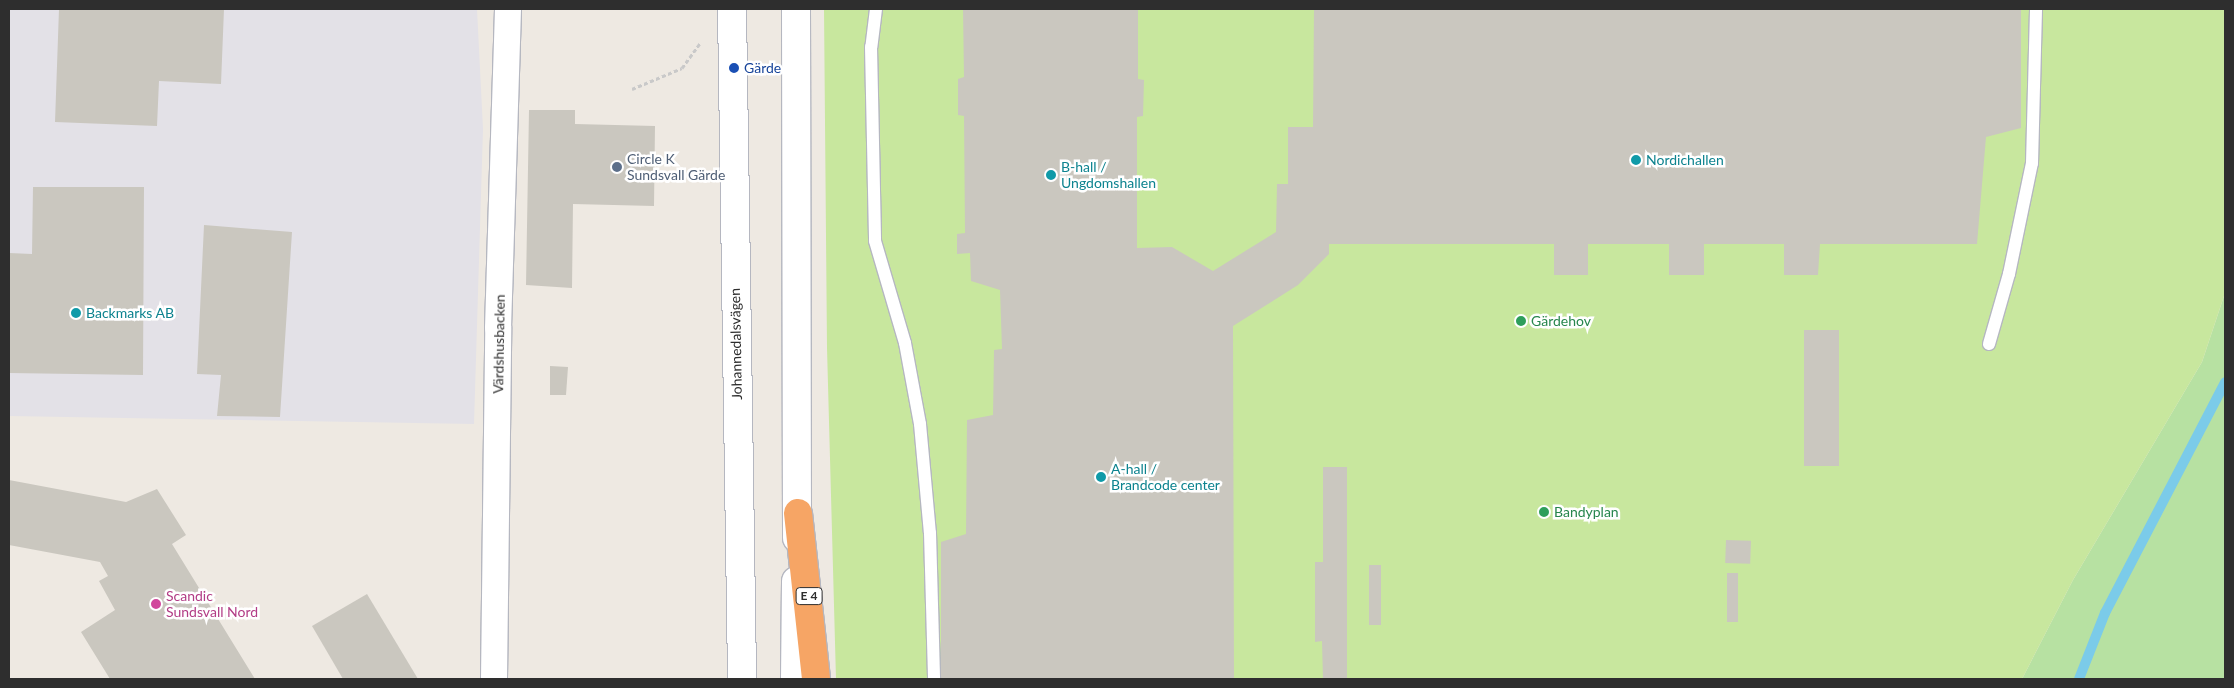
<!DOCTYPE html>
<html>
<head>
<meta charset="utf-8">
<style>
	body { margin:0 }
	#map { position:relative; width:2234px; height:688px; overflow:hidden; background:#eee9e2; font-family:Lato,sans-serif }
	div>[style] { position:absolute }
	.industrial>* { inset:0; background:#e3e1e7 }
	.green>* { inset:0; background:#b7e1a2 }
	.pitch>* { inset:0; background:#c8e79e }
	.stream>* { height:10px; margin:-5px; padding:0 5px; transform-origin:5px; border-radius:5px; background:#7bcbe9 }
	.building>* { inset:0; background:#cac7bf; transform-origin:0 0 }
	.path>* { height:3px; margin-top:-1.5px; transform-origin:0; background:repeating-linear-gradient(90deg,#c9c9c9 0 4px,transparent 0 6.5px) }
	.roads { filter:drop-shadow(1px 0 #b5b7c0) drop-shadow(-1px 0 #b5b7c0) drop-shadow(0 1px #b5b7c0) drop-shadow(0 -1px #b5b7c0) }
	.lane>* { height:12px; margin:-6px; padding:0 6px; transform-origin:6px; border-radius:6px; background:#fff }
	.street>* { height:26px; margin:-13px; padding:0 13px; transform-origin:13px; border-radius:13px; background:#fff }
	.secondary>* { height:28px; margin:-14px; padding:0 14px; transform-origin:14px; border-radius:14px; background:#fff }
	.highway>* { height:28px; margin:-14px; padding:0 14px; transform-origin:14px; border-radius:14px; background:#f6a565 }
	.dots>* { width:14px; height:14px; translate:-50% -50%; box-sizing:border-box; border:2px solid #fff; border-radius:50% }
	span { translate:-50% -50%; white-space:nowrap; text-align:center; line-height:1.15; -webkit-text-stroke:5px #fff; paint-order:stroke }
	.shield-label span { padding:1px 4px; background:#fff; border:1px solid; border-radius:4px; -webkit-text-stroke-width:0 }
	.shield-label { font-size:12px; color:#2e2e2e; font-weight:700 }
	.transit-label { font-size:14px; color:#164399 }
	.left { translate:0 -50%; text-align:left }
	.service-label { font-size:14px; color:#4e5e75 }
	.culture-label { font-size:14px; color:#0d838f }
	.leisure-label { font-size:14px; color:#27864d }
	.street-label { font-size:14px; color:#2e2e2e }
	.hotel-label { font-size:14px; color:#b23c85 }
	.frame { position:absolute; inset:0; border:10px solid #2e2e2e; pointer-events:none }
</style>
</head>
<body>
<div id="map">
	<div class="industrial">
		<i style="clip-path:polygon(9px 9px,477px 9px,483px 129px,474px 424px,9px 416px)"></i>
	</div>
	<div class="green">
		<i style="clip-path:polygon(2225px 293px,2225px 679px,2022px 679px,2073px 580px,2202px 362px)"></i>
	</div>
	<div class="pitch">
		<i style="clip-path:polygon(824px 9px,2225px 9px,2225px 293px,2202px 362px,2073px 580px,2022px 679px,836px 679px,827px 348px)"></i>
	</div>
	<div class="stream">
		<i style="left:2079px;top:679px;width:71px;rotate:-68.5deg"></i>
		<i style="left:2105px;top:613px;width:260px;rotate:-62.5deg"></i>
	</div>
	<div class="building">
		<i style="clip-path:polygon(59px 9px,224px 9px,221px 84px,159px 81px,157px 126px,55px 122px)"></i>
		<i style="clip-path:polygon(963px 9px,1138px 9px,1138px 79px,1144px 80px,1143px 116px,1137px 117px,1137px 248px,1172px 247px,1213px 271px,1276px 232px,1277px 184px,1288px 184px,1288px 127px,1313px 127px,1314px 9px,2021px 9px,2021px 128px,1986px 137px,1977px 244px,1820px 244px,1818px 275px,1784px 275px,1784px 244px,1704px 244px,1704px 275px,1669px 275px,1669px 244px,1588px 244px,1588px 275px,1554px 275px,1554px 244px,1329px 244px,1329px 254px,1298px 285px,1233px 326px,1234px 679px,941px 679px,941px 542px,966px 534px,967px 420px,993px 415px,994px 350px,1002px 349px,1000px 290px,971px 281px,970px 253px,957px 254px,957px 234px,965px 233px,964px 116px,958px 115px,958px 79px,964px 77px)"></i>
		<i style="clip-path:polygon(529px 110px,575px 110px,575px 124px,655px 126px,654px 206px,573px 204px,572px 288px,526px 285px)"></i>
		<i style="clip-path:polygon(33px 187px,144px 187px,143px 375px,9px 373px,9px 253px,32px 254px)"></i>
		<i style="clip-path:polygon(204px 225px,292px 232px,280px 417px,217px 416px,221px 375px,197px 374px)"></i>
		<i style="left:1804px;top:330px;width:35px;height:136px"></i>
		<i style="clip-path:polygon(550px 366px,568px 367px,566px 395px,550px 395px)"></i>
		<i style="clip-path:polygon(1323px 467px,1347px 467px,1347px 679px,1323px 679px,1322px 641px,1315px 642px,1315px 562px,1323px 562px)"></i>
		<i style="clip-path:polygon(9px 480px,126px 502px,157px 489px,186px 535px,172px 544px,255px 679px,110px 679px,81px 632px,115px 610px,99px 581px,108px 576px,100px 562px,9px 545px)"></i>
		<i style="left:1726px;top:540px;width:25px;height:23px;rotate:2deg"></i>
		<i style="left:1369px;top:565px;width:12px;height:60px"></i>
		<i style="left:1727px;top:573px;width:11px;height:49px"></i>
		<i style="clip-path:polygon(367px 594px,418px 679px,343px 679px,312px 626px)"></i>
	</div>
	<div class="path">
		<i style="left:632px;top:89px;width:54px;rotate:-22.8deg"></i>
		<i style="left:682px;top:68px;width:32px;rotate:-54deg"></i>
	</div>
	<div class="roads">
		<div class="lane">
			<i style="left:876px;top:9px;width:38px;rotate:97deg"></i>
			<i style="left:871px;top:47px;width:194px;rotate:88.8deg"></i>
			<i style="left:875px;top:241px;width:106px;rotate:73.6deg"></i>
			<i style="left:905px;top:343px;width:82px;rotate:79.5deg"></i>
			<i style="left:920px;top:424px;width:109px;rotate:84.8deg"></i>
			<i style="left:930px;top:533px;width:146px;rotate:88.4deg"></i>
			<i style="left:1989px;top:344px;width:73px;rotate:-74.1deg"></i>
			<i style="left:2009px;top:274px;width:113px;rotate:-78.3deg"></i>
			<i style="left:2032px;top:163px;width:154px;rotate:-88.5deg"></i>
		</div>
		<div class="street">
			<i style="left:494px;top:679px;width:351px;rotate:-89.3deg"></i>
			<i style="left:498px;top:328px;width:319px;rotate:-88.2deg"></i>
		</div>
		<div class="secondary">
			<i style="left:732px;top:9px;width:670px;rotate:89.14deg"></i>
			<i style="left:796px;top:9px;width:529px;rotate:89.89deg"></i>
			<i style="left:795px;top:679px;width:98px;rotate:-89.4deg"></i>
		</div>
		<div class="highway">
			<i style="left:798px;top:513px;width:167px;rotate:83.8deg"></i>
		</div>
	</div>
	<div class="dots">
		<i style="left:734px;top:68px;background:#1a4fb4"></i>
		<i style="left:1636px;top:160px;background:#0f9aa8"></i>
		<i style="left:617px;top:167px;background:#5c6f8a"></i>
		<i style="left:1051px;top:175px;background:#0f9aa8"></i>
		<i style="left:76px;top:313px;background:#0f9aa8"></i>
		<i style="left:1521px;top:321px;background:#2e9e5b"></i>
		<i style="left:1101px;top:477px;background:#0f9aa8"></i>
		<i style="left:1544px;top:512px;background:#2e9e5b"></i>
		<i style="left:156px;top:604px;background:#d1479c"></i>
	</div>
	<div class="shield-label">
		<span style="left:809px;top:596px">E 4</span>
	</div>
	<div class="transit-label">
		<span class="left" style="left:744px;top:68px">Gärde</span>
	</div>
	<div class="service-label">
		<span class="left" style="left:627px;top:167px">Circle K<br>Sundsvall Gärde</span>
	</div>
	<div class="culture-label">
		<span class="left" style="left:1646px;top:160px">Nordichallen</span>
		<span class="left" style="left:1061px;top:175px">B-hall /<br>Ungdomshallen</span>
		<span class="left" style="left:86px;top:313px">Backmarks AB</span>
		<span class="left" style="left:1111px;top:477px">A-hall /<br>Brandcode center</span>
	</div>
	<div class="leisure-label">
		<span class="left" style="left:1531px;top:321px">Gärdehov</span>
		<span class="left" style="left:1554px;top:512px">Bandyplan</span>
	</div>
	<div class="street-label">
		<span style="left:499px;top:344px;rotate:-89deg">Värdshusbacken</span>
		<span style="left:736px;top:344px;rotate:-91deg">Johannedalsvägen</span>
	</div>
	<div class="hotel-label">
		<span class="left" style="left:166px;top:604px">Scandic<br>Sundsvall Nord</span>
	</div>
	<div class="frame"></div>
</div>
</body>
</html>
